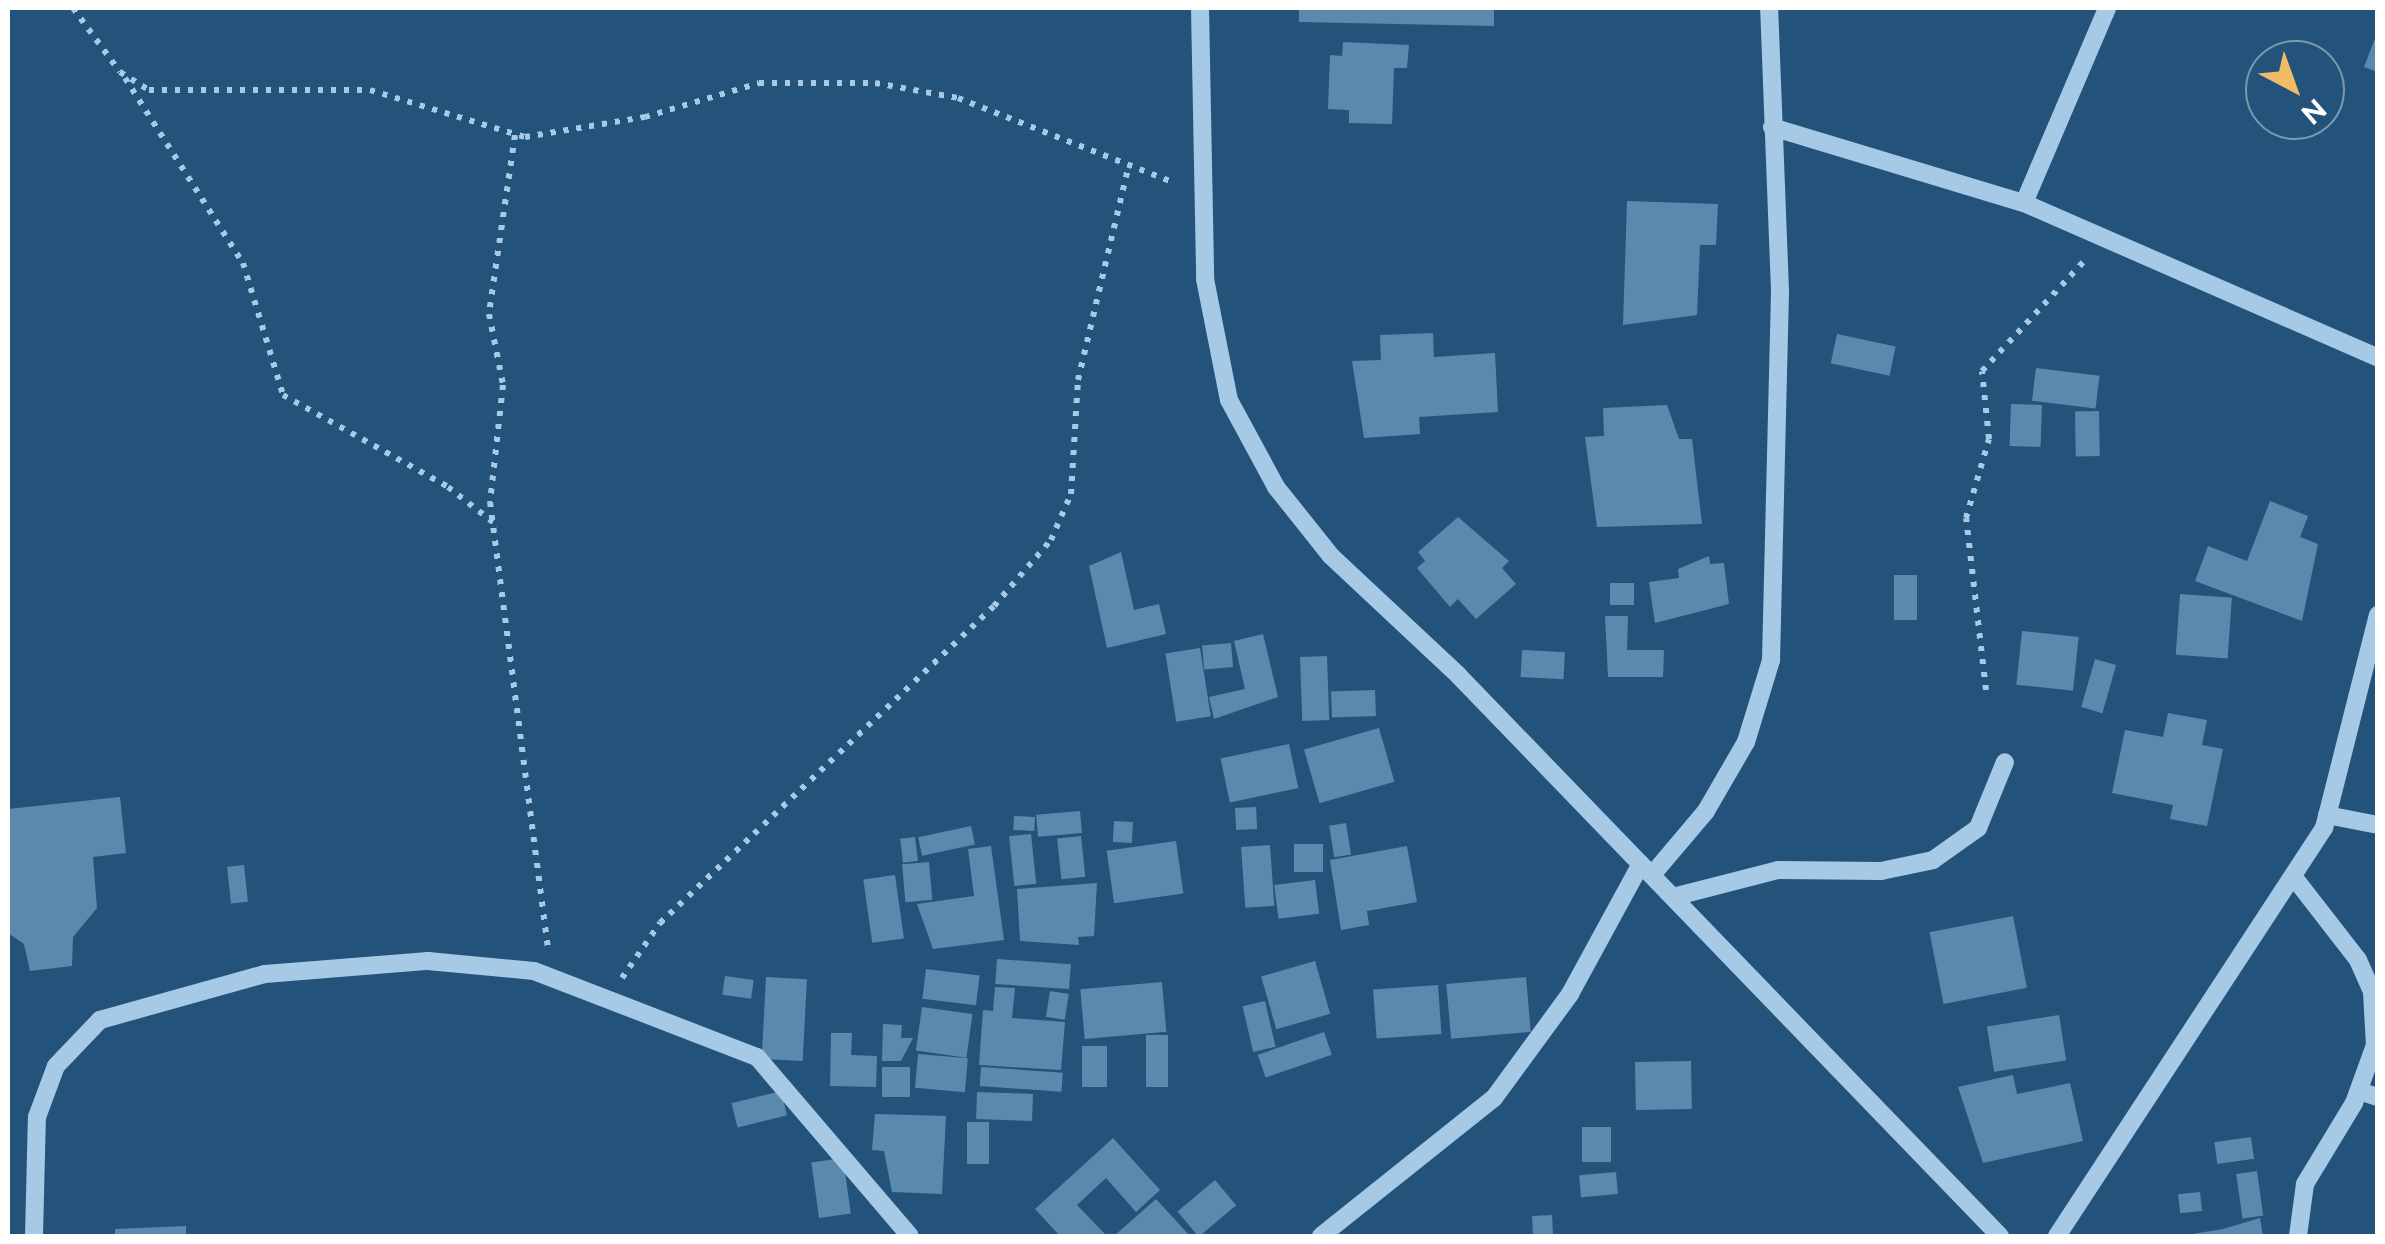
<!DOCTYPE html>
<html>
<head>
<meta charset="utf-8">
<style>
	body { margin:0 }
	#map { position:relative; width:2385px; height:1244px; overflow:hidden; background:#23537b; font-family:Raleway,sans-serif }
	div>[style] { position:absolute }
	.building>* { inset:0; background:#5b89ad; transform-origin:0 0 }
	.path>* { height:6px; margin-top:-3px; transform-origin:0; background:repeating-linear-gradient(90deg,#a6c9e5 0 5px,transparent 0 13px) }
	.minor>* { height:18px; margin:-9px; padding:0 9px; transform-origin:9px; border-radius:9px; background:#a6c9e5 }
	span { translate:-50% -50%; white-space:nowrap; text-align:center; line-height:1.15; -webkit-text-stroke:8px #23537b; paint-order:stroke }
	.frame { position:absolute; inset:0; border:10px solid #fff; pointer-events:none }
	.north { position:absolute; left:2245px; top:40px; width:100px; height:100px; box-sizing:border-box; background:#23537b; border:2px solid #7b98b0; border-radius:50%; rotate:139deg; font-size:28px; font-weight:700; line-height:40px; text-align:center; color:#fff }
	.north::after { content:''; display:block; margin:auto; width:35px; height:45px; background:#f1bb68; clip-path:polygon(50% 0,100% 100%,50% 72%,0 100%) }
</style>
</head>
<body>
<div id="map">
	<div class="building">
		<i style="clip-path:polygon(1299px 8px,1494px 8px,1494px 26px,1299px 22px)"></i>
		<i style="clip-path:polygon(2377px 33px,2378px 33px,2378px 72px,2364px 67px)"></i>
		<i style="clip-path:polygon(1343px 42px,1409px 45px,1407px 68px,1394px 68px,1392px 124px,1349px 123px,1349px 110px,1328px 109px,1330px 55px,1342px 56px)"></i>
		<i style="clip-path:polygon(1627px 201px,1718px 204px,1716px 245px,1700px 245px,1697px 315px,1623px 325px)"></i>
		<i style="clip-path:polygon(1433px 333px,1434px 357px,1495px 353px,1498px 412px,1419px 417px,1420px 434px,1364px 438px,1352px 361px,1381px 360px,1380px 335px)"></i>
		<i style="left:1837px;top:334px;width:60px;height:30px;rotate:12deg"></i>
		<i style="left:2036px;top:368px;width:64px;height:33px;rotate:7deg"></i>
		<i style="left:2011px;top:404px;width:31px;height:42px;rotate:2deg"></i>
		<i style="clip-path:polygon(1667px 405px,1679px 439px,1692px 439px,1702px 524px,1597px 527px,1585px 437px,1604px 436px,1603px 408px)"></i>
		<i style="left:2099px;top:411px;width:45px;height:24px;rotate:89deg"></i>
		<i style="clip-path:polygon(2270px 501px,2308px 516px,2300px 537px,2318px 544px,2302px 621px,2195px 581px,2208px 546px,2247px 561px)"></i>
		<i style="clip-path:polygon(1458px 517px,1509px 561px,1502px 568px,1516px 584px,1476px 619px,1458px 599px,1450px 607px,1417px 568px,1425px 561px,1418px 552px)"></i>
		<i style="clip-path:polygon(1121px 552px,1134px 610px,1159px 604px,1166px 634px,1107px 648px,1089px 566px)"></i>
		<i style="clip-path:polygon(1709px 556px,1710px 564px,1724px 563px,1729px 604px,1655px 623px,1649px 582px,1679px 578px,1678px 569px)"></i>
		<i style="left:1894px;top:575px;width:23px;height:45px"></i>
		<i style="left:1610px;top:583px;width:24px;height:22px"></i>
		<i style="left:2180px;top:594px;width:52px;height:61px;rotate:4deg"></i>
		<i style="clip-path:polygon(1605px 616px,1628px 616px,1627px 650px,1664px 650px,1663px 677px,1608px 677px)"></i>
		<i style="left:2022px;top:631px;width:57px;height:54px;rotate:6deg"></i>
		<i style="clip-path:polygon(1263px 634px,1278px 697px,1214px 719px,1209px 697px,1245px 689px,1234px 641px)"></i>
		<i style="left:1231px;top:643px;width:24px;height:29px;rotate:85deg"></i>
		<i style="left:1200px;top:648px;width:69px;height:35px;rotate:81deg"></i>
		<i style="left:1522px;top:650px;width:43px;height:27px;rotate:3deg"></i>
		<i style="left:1327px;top:656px;width:64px;height:27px;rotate:88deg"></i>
		<i style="left:2095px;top:659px;width:22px;height:50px;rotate:16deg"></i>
		<i style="left:1375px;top:690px;width:26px;height:44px;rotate:88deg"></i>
		<i style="clip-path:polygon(2168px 713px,2207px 720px,2202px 745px,2223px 749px,2207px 826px,2170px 819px,2173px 805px,2112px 793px,2125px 730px,2163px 737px)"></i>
		<i style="left:1379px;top:728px;width:56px;height:78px;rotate:74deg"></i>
		<i style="left:1289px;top:744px;width:45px;height:70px;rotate:78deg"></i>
		<i style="clip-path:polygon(120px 797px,126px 853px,93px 857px,97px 908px,73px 937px,72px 966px,30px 971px,24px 944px,8px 933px,8px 809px)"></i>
		<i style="left:1256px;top:807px;width:22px;height:21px;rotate:87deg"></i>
		<i style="left:1080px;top:811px;width:22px;height:44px;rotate:85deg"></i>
		<i style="left:1014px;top:816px;width:21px;height:14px;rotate:3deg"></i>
		<i style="left:1114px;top:821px;width:19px;height:21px;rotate:3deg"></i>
		<i style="left:1346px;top:823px;width:32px;height:17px;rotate:81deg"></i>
		<i style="left:971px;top:826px;width:19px;height:54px;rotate:78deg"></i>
		<i style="left:1031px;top:834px;width:50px;height:22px;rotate:84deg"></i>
		<i style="left:1081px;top:836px;width:41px;height:24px;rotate:84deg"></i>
		<i style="left:915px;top:837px;width:24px;height:15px;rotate:83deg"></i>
		<i style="left:1176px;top:841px;width:53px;height:70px;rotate:82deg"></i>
		<i style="left:1323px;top:844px;width:28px;height:29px;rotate:90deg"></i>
		<i style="left:1270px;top:845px;width:61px;height:29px;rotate:86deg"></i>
		<i style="clip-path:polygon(991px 846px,1004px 940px,933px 949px,917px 904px,974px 896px,968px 849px)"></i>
		<i style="clip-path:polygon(1407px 846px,1417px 902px,1367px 911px,1369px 925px,1341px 930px,1330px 860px)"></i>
		<i style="left:929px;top:862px;width:38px;height:27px;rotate:85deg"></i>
		<i style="left:244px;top:865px;width:37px;height:17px;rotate:84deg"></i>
		<i style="left:895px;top:875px;width:64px;height:32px;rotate:82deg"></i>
		<i style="left:1315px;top:880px;width:34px;height:41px;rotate:83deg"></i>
		<i style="clip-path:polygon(1097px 883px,1094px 936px,1078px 937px,1079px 945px,1020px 941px,1017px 889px)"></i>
		<i style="left:2013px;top:916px;width:73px;height:85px;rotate:79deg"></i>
		<i style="left:997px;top:959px;width:74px;height:25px;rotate:4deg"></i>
		<i style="left:1315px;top:961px;width:55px;height:56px;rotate:74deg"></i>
		<i style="left:926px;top:969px;width:54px;height:30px;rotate:7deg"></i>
		<i style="left:725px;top:976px;width:29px;height:19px;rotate:8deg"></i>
		<i style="left:766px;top:977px;width:41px;height:82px;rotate:3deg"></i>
		<i style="left:1526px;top:977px;width:55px;height:80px;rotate:85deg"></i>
		<i style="left:1162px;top:982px;width:50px;height:82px;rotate:85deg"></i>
		<i style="left:1438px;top:985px;width:49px;height:65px;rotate:86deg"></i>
		<i style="clip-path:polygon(995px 987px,1015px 988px,1012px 1018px,1065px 1022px,1061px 1070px,979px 1065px,983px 1010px,993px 1011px)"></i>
		<i style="left:1050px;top:991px;width:19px;height:26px;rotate:9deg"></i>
		<i style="left:1265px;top:1001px;width:47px;height:23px;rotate:77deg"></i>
		<i style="left:922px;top:1007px;width:51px;height:44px;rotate:8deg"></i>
		<i style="left:2059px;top:1015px;width:46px;height:73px;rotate:81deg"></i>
		<i style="clip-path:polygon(883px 1024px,902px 1025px,901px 1038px,913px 1038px,901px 1061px,882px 1061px)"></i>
		<i style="left:1324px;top:1032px;width:24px;height:70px;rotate:71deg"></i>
		<i style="clip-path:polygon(831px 1033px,852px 1033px,851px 1055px,877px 1056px,876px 1087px,830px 1086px)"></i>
		<i style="left:1146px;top:1035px;width:22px;height:52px"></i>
		<i style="left:1107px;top:1046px;width:41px;height:25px;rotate:90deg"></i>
		<i style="left:918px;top:1054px;width:50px;height:34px;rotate:5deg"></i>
		<i style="left:1691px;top:1061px;width:48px;height:56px;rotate:89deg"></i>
		<i style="left:882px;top:1067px;width:28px;height:30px"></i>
		<i style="left:981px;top:1067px;width:82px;height:19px;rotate:4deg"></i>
		<i style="clip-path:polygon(2013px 1075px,2017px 1094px,2070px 1083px,2083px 1141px,1983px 1163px,1958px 1087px)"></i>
		<i style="left:781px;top:1091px;width:25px;height:51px;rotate:76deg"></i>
		<i style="left:977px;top:1092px;width:56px;height:27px;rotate:2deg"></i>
		<i style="clip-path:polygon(875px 1114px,946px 1116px,942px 1194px,892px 1192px,884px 1151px,872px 1150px)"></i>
		<i style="left:967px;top:1122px;width:22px;height:42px"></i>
		<i style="left:1582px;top:1127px;width:29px;height:35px"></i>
		<i style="left:2251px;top:1137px;width:22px;height:37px;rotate:82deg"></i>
		<i style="clip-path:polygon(1113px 1138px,1160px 1190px,1136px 1212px,1106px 1178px,1077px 1205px,1107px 1236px,1060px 1236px,1035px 1209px)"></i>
		<i style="left:843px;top:1158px;width:56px;height:32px;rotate:82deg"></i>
		<i style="left:2257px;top:1171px;width:45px;height:21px;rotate:82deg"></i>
		<i style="left:1616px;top:1172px;width:22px;height:37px;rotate:85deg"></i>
		<i style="left:1215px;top:1180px;width:33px;height:49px;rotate:50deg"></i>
		<i style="left:2200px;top:1192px;width:19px;height:22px;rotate:84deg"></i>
		<i style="clip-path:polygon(1156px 1199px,1190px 1236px,1114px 1236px)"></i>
		<i style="left:1552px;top:1215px;width:21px;height:20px;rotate:87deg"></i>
		<i style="clip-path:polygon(2260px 1218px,2263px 1236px,2180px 1236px,2223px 1229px)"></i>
		<i style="clip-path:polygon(186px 1226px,186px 1236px,115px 1236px,115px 1229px)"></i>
	</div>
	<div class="path">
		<i style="left:73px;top:8px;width:79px;rotate:53.7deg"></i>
		<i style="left:120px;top:72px;width:34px;rotate:32deg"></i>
		<i style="left:149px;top:90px;width:221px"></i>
		<i style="left:370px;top:90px;width:162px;rotate:16.9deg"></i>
		<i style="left:525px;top:137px;width:122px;rotate:-9.5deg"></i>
		<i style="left:645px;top:117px;width:119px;rotate:-16.6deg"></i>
		<i style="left:759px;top:83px;width:116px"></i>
		<i style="left:875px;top:83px;width:84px;rotate:10.2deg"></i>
		<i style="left:958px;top:98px;width:233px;rotate:21.4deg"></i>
		<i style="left:125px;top:78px;width:219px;rotate:57.5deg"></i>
		<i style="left:243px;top:263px;width:138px;rotate:73.1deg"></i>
		<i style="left:283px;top:395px;width:189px;rotate:29.1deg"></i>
		<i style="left:448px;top:487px;width:58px;rotate:38deg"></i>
		<i style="left:515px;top:135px;width:181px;rotate:98.3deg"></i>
		<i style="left:489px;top:314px;width:72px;rotate:78.8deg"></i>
		<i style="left:503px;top:385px;width:118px;rotate:96.3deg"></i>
		<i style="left:490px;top:502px;width:448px;rotate:82.6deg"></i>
		<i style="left:1986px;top:690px;width:173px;rotate:-96.6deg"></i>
		<i style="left:1966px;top:518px;width:82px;rotate:-73.8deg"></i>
		<i style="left:1989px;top:439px;width:68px;rotate:-95.9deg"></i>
		<i style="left:1982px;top:371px;width:151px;rotate:-47.1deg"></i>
		<i style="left:622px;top:978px;width:67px;rotate:-55.4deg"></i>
		<i style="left:660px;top:923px;width:460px;rotate:-43.5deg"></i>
		<i style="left:994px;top:606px;width:87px;rotate:-49.2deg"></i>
		<i style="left:1051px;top:540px;width:50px;rotate:-66.5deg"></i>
		<i style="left:1071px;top:494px;width:114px;rotate:-86.5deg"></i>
		<i style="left:1078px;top:380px;width:218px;rotate:-76.7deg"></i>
	</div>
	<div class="minor">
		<i style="left:1200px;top:8px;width:271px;rotate:88.9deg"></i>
		<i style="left:1205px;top:279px;width:123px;rotate:78.8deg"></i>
		<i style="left:1229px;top:400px;width:99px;rotate:61.6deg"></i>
		<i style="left:1276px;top:487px;width:88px;rotate:51.4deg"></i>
		<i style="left:1331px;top:556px;width:174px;rotate:43.1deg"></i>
		<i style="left:1458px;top:675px;width:780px;rotate:45.99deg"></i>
		<i style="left:1772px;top:127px;width:263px;rotate:16.8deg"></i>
		<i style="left:2024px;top:203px;width:386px;rotate:23.6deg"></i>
		<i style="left:2024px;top:203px;width:212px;rotate:-66.9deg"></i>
		<i style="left:2327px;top:815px;width:52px;rotate:11.1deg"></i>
		<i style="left:1652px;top:875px;width:84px;rotate:-49.8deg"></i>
		<i style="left:1706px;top:811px;width:80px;rotate:-59.9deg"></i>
		<i style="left:1746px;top:742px;width:86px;rotate:-73deg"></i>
		<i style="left:1771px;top:660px;width:369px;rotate:-88.6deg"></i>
		<i style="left:1780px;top:291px;width:283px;rotate:-92.2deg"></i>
		<i style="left:2296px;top:880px;width:101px;rotate:52.2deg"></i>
		<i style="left:2358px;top:960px;width:35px;rotate:66deg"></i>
		<i style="left:2372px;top:992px;width:53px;rotate:86.8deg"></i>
		<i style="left:2375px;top:1045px;width:62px;rotate:109.9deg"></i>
		<i style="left:2354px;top:1103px;width:95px;rotate:121.2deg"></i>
		<i style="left:2305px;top:1184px;width:52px;rotate:97.7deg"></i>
		<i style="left:1673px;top:897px;width:108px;rotate:-14.4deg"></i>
		<i style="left:1778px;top:870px;width:103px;rotate:0.6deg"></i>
		<i style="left:1881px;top:871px;width:53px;rotate:-11.9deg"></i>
		<i style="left:1933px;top:860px;width:55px;rotate:-35.4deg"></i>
		<i style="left:1978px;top:828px;width:71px;rotate:-67.8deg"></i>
		<i style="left:2359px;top:1091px;width:20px;rotate:18deg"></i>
		<i style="left:34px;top:1236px;width:119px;rotate:-88.6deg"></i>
		<i style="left:37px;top:1117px;width:54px;rotate:-69.6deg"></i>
		<i style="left:56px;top:1066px;width:64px;rotate:-46.3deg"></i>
		<i style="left:100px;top:1020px;width:171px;rotate:-15.6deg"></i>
		<i style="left:265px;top:974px;width:164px;rotate:-4.6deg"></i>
		<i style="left:428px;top:961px;width:106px;rotate:5.4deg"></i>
		<i style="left:534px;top:971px;width:239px;rotate:21.1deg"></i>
		<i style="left:757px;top:1057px;width:235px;rotate:49.5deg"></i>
		<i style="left:1321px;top:1236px;width:221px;rotate:-38.6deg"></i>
		<i style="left:1494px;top:1098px;width:129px;rotate:-53.8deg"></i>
		<i style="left:1570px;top:994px;width:148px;rotate:-61.4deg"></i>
		<i style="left:2057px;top:1236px;width:488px;rotate:-56.8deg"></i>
		<i style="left:2324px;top:828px;width:220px;rotate:-75.8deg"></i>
	</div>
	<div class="frame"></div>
	<div class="north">N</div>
</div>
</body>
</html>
